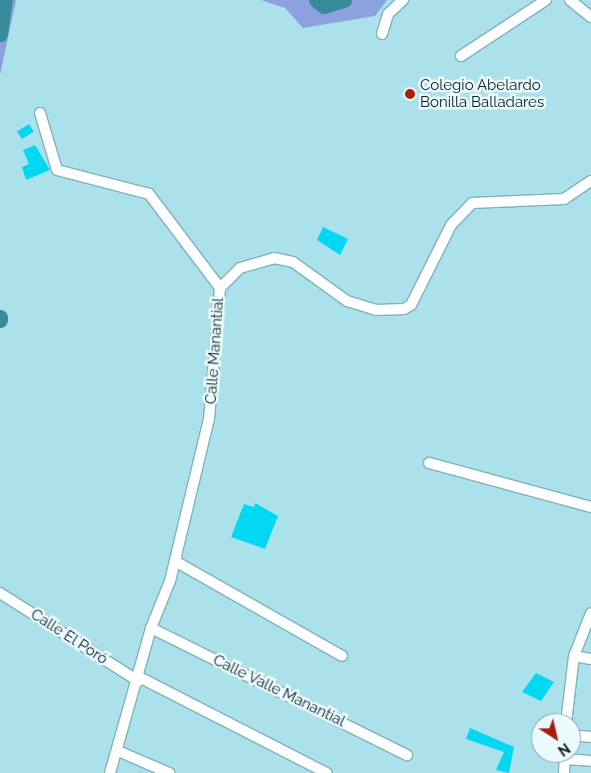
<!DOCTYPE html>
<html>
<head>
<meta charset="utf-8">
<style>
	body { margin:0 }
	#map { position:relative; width:591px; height:773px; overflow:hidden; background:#abe1eb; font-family:Raleway,sans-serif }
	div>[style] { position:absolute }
	.green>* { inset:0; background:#8da0df }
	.river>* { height:15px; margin:-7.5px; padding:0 7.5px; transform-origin:7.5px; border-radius:7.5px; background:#368c9b }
	.building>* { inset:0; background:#03d8f3; transform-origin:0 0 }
	.roads { filter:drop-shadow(1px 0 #7eb2bd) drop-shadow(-1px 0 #7eb2bd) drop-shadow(0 1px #7eb2bd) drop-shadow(0 -1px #7eb2bd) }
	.minor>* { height:10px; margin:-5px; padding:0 5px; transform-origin:5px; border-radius:5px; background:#fff }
	.dots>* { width:14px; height:14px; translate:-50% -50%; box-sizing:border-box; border:2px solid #ebfafd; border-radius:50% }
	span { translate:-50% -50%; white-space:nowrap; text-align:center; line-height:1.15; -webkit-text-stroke:5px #ebfafd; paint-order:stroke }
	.poi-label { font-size:15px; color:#0b2024 }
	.left { translate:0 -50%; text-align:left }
	.street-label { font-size:15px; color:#0b2024 }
	.north { position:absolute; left:531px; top:713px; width:50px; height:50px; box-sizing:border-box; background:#ebfafd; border:1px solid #91a3a6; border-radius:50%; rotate:145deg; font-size:14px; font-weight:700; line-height:20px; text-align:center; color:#0b2024 }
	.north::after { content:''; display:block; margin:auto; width:18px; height:22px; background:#ac1d0a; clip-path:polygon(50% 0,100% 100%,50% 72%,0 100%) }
</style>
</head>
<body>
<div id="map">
	<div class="green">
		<i style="clip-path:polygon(0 0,16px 0,0 75px)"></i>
		<i style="clip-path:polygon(261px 0,387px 0,375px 16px,303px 28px,285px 8px)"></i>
	</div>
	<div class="river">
		<i style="left:316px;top:0;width:10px;rotate:37deg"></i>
		<i style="left:324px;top:6px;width:21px;rotate:-17deg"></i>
		<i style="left:0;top:34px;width:34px;rotate:-82deg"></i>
		<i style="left:0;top:317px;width:3px;rotate:90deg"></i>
	</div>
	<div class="building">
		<i style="left:29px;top:124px;width:9px;height:14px;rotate:58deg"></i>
		<i style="clip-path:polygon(35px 145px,50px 170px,26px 180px,22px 167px,29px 164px,23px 150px)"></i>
		<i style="clip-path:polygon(323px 227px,348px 239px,340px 255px,317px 240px)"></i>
		<i style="clip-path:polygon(255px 503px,278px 516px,265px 549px,231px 537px,244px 504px,254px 507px)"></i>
		<i style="clip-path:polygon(536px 673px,554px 682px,541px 701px,522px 692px)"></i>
		<i style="clip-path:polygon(470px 728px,514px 747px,509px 773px,496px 770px,504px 752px,466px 739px)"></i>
	</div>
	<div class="roads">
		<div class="minor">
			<i style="left:570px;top:0;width:27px;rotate:39deg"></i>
			<i style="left:382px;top:34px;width:21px;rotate:-73deg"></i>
			<i style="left:388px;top:14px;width:21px;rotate:-43deg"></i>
			<i style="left:461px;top:56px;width:102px;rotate:-33.4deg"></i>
			<i style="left:40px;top:113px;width:59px;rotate:73.4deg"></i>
			<i style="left:57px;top:170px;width:95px;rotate:14.6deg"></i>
			<i style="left:149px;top:194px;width:118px;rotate:52.9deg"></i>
			<i style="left:429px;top:463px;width:168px;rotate:15.2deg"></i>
			<i style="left:175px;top:561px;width:192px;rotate:29.6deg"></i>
			<i style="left:0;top:593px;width:164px;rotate:32.5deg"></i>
			<i style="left:151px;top:628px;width:286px;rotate:26.4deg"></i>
			<i style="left:574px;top:656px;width:17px;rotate:10deg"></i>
			<i style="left:139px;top:677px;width:211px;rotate:27.1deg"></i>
			<i style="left:566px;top:723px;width:67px;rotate:-83.2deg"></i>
			<i style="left:574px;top:656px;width:46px;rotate:-68.4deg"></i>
			<i style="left:571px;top:735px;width:20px;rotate:6deg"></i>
			<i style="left:118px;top:751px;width:56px;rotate:23.3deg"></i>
			<i style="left:564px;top:759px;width:27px;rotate:4deg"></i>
			<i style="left:110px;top:773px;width:151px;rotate:-74.2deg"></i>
			<i style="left:151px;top:628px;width:51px;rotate:-68deg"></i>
			<i style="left:170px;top:581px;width:167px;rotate:-76.5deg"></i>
			<i style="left:209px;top:419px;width:131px;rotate:-85.2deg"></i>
			<i style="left:220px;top:288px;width:28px;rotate:-45deg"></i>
			<i style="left:240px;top:268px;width:35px;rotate:-16deg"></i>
			<i style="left:274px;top:258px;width:19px;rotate:12deg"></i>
			<i style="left:293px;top:262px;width:67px;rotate:35.8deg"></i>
			<i style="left:347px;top:301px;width:30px;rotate:17deg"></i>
			<i style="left:376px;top:310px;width:28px;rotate:-2deg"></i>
			<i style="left:404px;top:309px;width:8px;rotate:-30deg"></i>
			<i style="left:411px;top:305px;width:89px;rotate:-63.4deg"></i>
			<i style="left:451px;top:225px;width:30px;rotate:-46deg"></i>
			<i style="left:472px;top:203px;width:92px;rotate:-2.5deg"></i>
			<i style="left:564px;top:199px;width:32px;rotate:-34deg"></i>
			<i style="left:564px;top:773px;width:19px;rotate:-87deg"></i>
		</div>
	</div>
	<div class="dots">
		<i style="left:410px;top:94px;background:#ac1d0a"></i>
	</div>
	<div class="poi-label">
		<span class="left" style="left:420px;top:94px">Colegio Abelardo<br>Bonilla Balladares</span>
	</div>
	<div class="street-label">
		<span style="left:215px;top:351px;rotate:-86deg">Calle Manantial</span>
		<span style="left:69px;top:637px;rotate:33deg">Calle El Poró</span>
		<span style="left:279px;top:691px;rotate:26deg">Calle Valle Manantial</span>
	</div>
	<div class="north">N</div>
</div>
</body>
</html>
